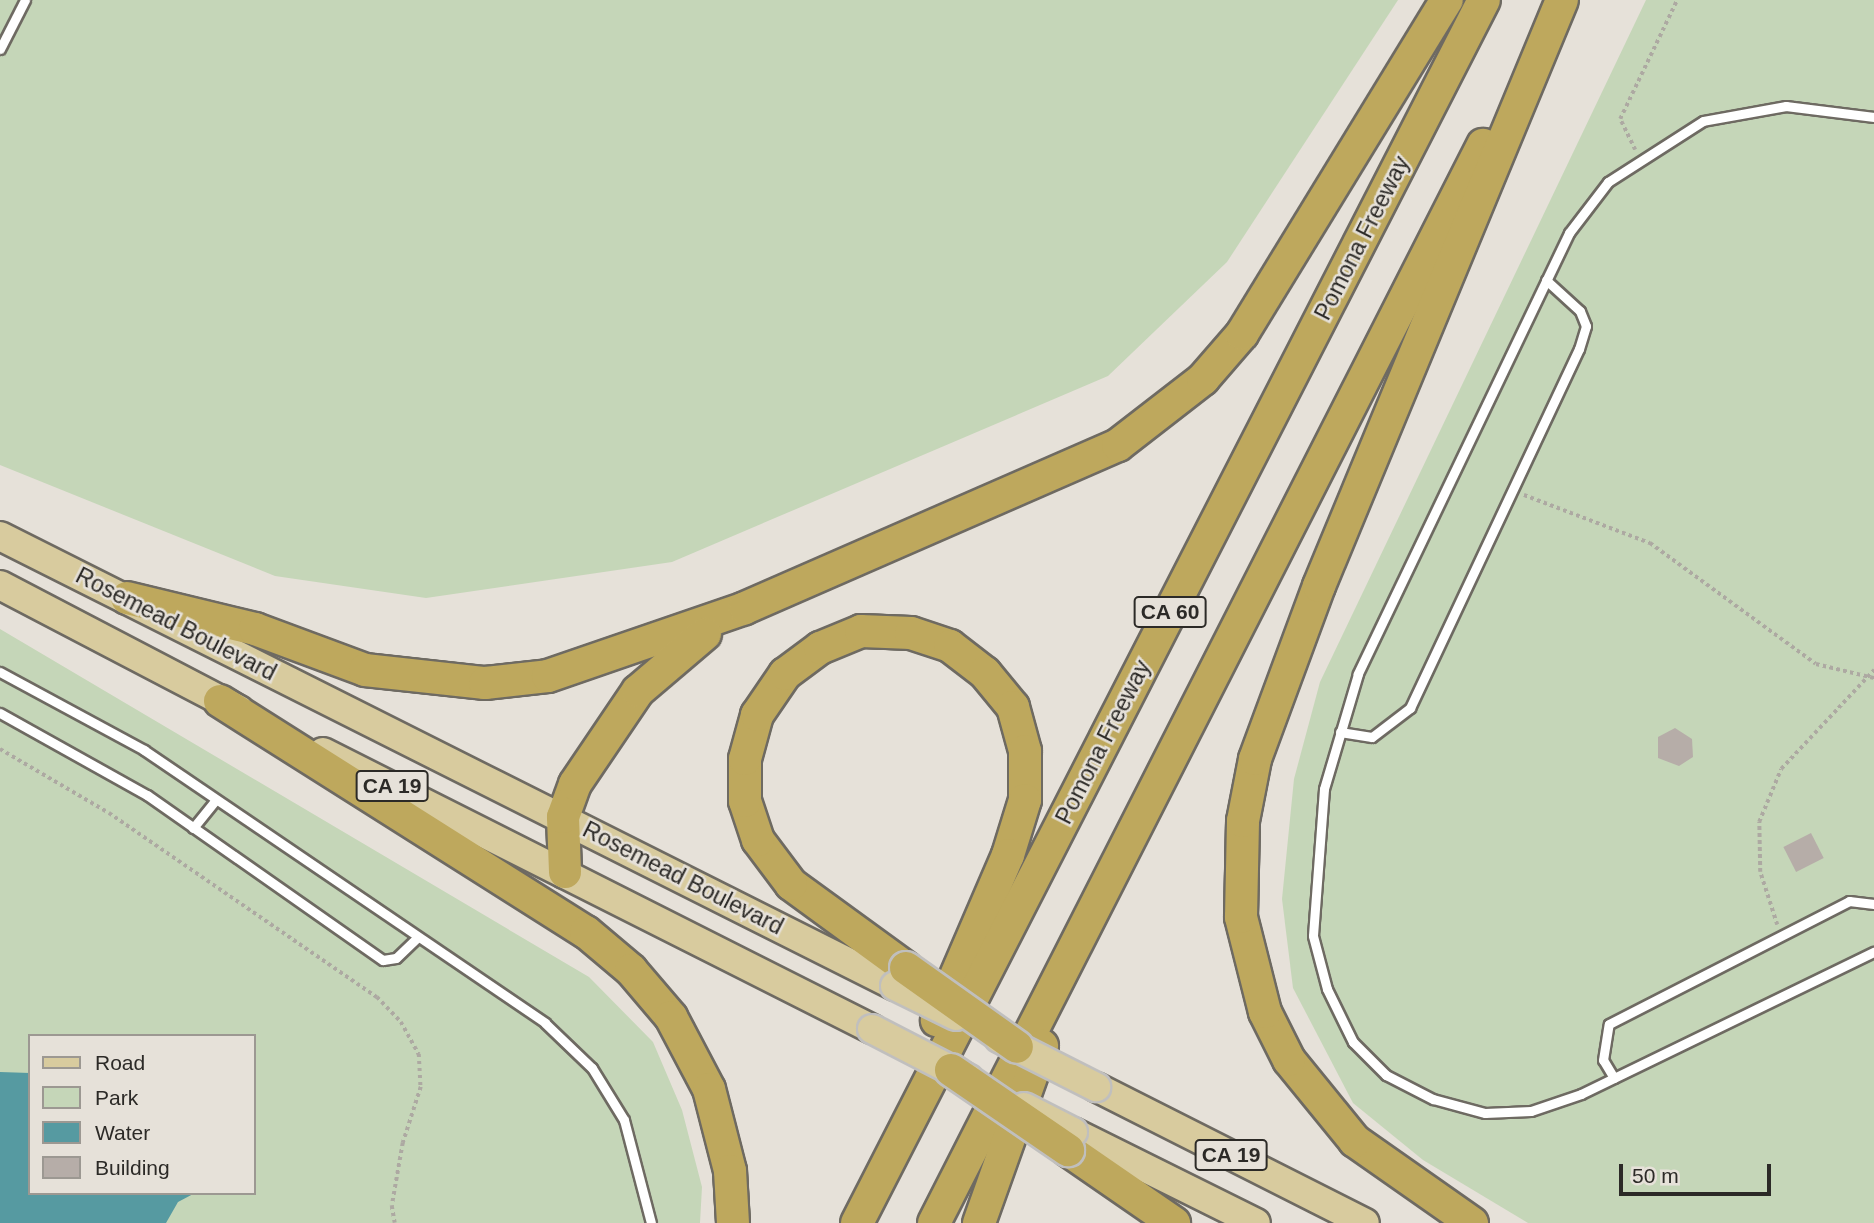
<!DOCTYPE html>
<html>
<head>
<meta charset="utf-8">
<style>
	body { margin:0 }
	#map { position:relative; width:1874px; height:1223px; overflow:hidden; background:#e6e1d9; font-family:Helvetica,sans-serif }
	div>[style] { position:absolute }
	.green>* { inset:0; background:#c5d6b8 }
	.water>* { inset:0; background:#569aa1 }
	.building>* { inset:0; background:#b6ada8; transform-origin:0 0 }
	.path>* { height:3.5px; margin-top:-1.75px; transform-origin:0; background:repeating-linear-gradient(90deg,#ada9a2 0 3.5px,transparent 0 7px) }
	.roads { filter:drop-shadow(2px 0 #6e6a62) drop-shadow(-2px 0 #6e6a62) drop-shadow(0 2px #6e6a62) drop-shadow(0 -2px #6e6a62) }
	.service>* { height:9px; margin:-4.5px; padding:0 4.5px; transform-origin:4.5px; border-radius:4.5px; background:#fff }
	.primary>* { height:28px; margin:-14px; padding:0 14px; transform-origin:14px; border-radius:14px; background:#d8cb9e }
	.motorway>* { height:32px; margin:-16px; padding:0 16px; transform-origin:16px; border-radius:16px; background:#bea85d }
	.bridges { filter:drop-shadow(2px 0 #c0bfbe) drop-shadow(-2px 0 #c0bfbe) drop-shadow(0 2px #c0bfbe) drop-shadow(0 -2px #c0bfbe) }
	.primary-bridge>* { height:28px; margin:-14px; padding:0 14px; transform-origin:14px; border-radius:14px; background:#d8cb9e }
	.motorway-bridge>* { height:32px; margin:-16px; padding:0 16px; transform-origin:16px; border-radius:16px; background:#bea85d }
	span { translate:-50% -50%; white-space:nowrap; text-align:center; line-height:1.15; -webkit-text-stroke:5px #e6e1d9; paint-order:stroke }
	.shield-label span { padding:2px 5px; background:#e6e1d9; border:2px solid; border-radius:5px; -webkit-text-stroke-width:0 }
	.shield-label { font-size:21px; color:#2c2a27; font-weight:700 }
	.street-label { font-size:23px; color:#2c2a27 }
	.legend { position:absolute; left:28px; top:1034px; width:228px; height:161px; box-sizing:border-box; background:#e6e1d9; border:2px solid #9c9892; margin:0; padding:9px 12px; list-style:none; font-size:21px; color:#2c2a27 }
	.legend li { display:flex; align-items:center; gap:14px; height:35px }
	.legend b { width:35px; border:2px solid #9c9892 }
	.scale { position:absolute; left:1619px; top:1164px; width:152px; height:32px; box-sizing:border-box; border:4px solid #2c2a27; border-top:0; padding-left:9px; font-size:21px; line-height:24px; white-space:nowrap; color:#2c2a27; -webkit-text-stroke:5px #e6e1d9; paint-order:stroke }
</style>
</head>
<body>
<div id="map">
	<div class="green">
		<i style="clip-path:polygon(0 0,1398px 0,1227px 262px,1108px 376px,672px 562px,426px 598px,275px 576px,0 465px)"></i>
		<i style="clip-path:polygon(1646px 0,1874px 0,1874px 1223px,1528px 1223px,1423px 1160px,1353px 1103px,1293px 988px,1282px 899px,1294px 779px,1320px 682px)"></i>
		<i style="clip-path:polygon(evenodd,0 629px,589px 977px,653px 1042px,682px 1110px,702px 1187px,700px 1223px,0 1223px,0 629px,30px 1036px,254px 1036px,254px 1193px,30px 1193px,30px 1036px)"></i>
	</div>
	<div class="water">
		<i style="clip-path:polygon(0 1072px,30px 1073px,30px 1193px,195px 1193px,178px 1202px,166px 1223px,0 1223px)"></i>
	</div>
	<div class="building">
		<i style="clip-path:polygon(1675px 728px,1692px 739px,1693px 757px,1679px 766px,1658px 758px,1658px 737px)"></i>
		<i style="left:1811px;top:833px;width:28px;height:31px;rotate:63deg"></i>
	</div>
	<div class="path">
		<i style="left:1635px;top:150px;width:34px;rotate:-116deg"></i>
		<i style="left:1620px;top:119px;width:132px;rotate:-64.4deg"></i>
		<i style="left:1524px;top:495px;width:135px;rotate:20.9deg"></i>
		<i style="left:1650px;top:543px;width:205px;rotate:36.1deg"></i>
		<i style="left:1816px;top:664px;width:60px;rotate:13.6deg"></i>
		<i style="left:0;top:749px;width:126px;rotate:30.4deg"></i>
		<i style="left:109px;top:813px;width:325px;rotate:34.5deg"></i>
		<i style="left:377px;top:997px;width:35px;rotate:46deg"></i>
		<i style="left:401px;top:1022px;width:37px;rotate:61deg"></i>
		<i style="left:419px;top:1054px;width:33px;rotate:87deg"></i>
		<i style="left:421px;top:1087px;width:59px;rotate:107.8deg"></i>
		<i style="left:403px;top:1143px;width:64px;rotate:99.9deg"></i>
		<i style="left:392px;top:1206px;width:17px;rotate:80deg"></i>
		<i style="left:1777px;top:925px;width:56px;rotate:-107.8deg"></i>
		<i style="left:1760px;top:872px;width:50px;rotate:-91.1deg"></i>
		<i style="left:1759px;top:822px;width:57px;rotate:-67.5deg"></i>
		<i style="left:1781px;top:769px;width:136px;rotate:-46.8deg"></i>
	</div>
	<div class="roads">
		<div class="service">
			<i style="left:0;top:49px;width:55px;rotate:-63deg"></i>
			<i style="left:1874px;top:117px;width:89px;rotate:-172.9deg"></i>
			<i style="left:1786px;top:106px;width:84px;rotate:169.8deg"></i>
			<i style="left:1703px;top:121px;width:113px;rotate:147.3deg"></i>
			<i style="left:1608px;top:182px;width:64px;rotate:127.4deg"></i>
			<i style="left:1569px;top:233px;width:489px;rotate:115.6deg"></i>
			<i style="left:1358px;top:674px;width:120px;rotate:106.5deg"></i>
			<i style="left:1324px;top:789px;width:147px;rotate:94.3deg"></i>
			<i style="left:1313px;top:936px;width:55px;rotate:75.2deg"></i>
			<i style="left:1327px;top:989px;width:59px;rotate:63.9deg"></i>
			<i style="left:1353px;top:1042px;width:47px;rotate:45deg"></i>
			<i style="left:1386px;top:1075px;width:53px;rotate:27.1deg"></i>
			<i style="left:1433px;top:1099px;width:54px;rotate:15.1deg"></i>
			<i style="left:1485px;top:1113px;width:46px;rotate:-2.5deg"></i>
			<i style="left:1531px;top:1111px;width:53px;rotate:-18.8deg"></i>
			<i style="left:1581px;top:1094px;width:326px;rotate:-25.9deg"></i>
			<i style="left:0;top:672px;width:164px;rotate:28.4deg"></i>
			<i style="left:144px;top:750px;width:485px;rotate:34.2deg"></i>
			<i style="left:545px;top:1023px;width:65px;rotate:43.8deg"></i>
			<i style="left:592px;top:1068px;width:61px;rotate:58.4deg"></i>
			<i style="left:624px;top:1120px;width:106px;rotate:75.3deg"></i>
			<i style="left:0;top:713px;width:168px;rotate:29.2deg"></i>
			<i style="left:147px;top:795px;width:288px;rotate:35deg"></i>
			<i style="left:383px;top:960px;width:13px;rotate:-9deg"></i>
			<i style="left:396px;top:958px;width:30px;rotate:-44deg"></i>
			<i style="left:1340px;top:732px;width:32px;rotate:9deg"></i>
			<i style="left:1372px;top:737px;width:48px;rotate:-37.3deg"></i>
			<i style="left:1410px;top:708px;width:397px;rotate:-64.8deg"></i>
			<i style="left:1579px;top:349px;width:24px;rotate:-73deg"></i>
			<i style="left:1586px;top:326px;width:16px;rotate:-112deg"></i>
			<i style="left:1580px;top:311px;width:46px;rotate:-137.6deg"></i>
			<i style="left:193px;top:828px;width:36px;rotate:-51deg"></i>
			<i style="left:1614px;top:1078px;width:21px;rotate:-121deg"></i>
			<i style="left:1603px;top:1060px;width:36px;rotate:-81deg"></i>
			<i style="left:1609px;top:1024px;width:270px;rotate:-27.1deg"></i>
			<i style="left:1849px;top:901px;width:25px;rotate:7deg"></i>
		</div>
		<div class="primary">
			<i style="left:0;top:536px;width:1002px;rotate:26.69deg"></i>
			<i style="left:0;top:585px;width:270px;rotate:27.6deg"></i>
			<i style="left:323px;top:752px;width:615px;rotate:26.77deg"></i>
			<i style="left:1096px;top:1087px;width:301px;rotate:26.8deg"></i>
			<i style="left:1073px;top:1132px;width:204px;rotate:26.4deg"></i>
		</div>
		<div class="motorway">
			<i style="left:127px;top:598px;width:132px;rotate:13.6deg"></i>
			<i style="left:255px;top:629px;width:117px;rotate:20.4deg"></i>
			<i style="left:365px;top:670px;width:121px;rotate:6.2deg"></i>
			<i style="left:485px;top:683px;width:63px;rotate:-6.3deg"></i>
			<i style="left:548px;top:676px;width:208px;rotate:-19deg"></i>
			<i style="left:745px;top:608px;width:407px;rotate:-23.6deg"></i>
			<i style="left:1118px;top:445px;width:108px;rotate:-37.8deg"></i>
			<i style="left:1203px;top:379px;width:60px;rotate:-49.1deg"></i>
			<i style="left:1242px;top:334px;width:392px;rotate:-58.5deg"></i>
			<i style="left:220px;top:701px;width:433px;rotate:32.3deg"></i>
			<i style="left:586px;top:932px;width:59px;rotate:40.2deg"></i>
			<i style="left:631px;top:970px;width:62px;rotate:49.6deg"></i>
			<i style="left:671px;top:1017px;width:81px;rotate:62.2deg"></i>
			<i style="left:709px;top:1089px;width:85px;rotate:75.6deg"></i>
			<i style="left:730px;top:1171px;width:52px;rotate:86.7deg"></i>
			<i style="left:565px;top:872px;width:55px;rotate:-92.1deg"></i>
			<i style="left:563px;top:817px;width:35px;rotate:-70deg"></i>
			<i style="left:575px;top:784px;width:112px;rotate:-55.9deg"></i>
			<i style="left:638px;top:691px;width:88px;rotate:-40.4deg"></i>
			<i style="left:906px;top:968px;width:142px;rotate:-143.9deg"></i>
			<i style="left:791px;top:884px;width:55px;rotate:-126.9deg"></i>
			<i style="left:758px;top:840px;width:41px;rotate:-108.4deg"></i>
			<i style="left:745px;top:801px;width:42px;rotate:-90deg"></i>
			<i style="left:745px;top:759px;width:46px;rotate:-74.7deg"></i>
			<i style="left:757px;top:715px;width:50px;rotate:-55.7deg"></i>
			<i style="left:785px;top:674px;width:44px;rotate:-36.6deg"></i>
			<i style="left:820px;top:648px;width:44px;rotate:-22.5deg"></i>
			<i style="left:861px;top:631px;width:50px;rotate:2.3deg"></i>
			<i style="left:911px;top:633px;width:41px;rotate:18.4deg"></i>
			<i style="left:950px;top:646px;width:44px;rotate:37.6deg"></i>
			<i style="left:985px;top:673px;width:44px;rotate:50.5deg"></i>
			<i style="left:1013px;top:707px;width:46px;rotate:74.7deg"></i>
			<i style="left:1025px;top:751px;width:49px;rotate:90deg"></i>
			<i style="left:1025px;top:800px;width:58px;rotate:107.2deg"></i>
			<i style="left:1008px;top:855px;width:180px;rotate:113.3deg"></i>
			<i style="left:1068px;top:1150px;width:129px;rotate:34.6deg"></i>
			<i style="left:857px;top:1223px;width:1374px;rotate:-62.86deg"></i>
			<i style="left:934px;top:1223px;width:1210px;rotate:-63.01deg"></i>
			<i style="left:979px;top:1223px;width:188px;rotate:-70.4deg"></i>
			<i style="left:1472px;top:1223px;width:143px;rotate:-145deg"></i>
			<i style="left:1355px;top:1141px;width:104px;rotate:-129.2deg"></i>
			<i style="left:1289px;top:1060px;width:54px;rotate:-116.6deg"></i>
			<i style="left:1265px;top:1012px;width:98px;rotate:-104.2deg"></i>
			<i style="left:1241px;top:917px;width:96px;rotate:-88.8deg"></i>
			<i style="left:1243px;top:821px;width:63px;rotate:-79deg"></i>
			<i style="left:1255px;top:759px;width:184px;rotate:-69.7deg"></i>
			<i style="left:1319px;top:586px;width:634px;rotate:-67.48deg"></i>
		</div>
	</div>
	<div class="bridges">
		<div class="primary-bridge">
			<i style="left:895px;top:986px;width:68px;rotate:26.2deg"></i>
			<i style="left:872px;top:1029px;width:109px;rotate:27.3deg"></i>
			<i style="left:999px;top:1038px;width:109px;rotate:26.8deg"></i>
			<i style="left:1024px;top:1107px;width:55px;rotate:27deg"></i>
		</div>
		<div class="motorway-bridge">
			<i style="left:906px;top:968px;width:136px;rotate:35.4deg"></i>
			<i style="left:951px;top:1070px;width:142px;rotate:34.4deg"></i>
		</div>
	</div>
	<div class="shield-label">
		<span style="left:1170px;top:612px">CA 60</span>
		<span style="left:392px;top:786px">CA 19</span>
		<span style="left:1231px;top:1155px">CA 19</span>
	</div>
	<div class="street-label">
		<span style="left:1362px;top:238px;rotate:-63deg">Pomona Freeway</span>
		<span style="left:176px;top:624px;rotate:27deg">Rosemead Boulevard</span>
		<span style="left:1103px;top:742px;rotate:-63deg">Pomona Freeway</span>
		<span style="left:683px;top:878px;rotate:27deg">Rosemead Boulevard</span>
	</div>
	<ul class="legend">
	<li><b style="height:9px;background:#d8cb9e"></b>Road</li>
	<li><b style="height:19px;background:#c5d6b8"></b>Park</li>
	<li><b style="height:19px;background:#569aa1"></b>Water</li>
	<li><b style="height:19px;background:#b6ada8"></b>Building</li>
	</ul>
	<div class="scale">50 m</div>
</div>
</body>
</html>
